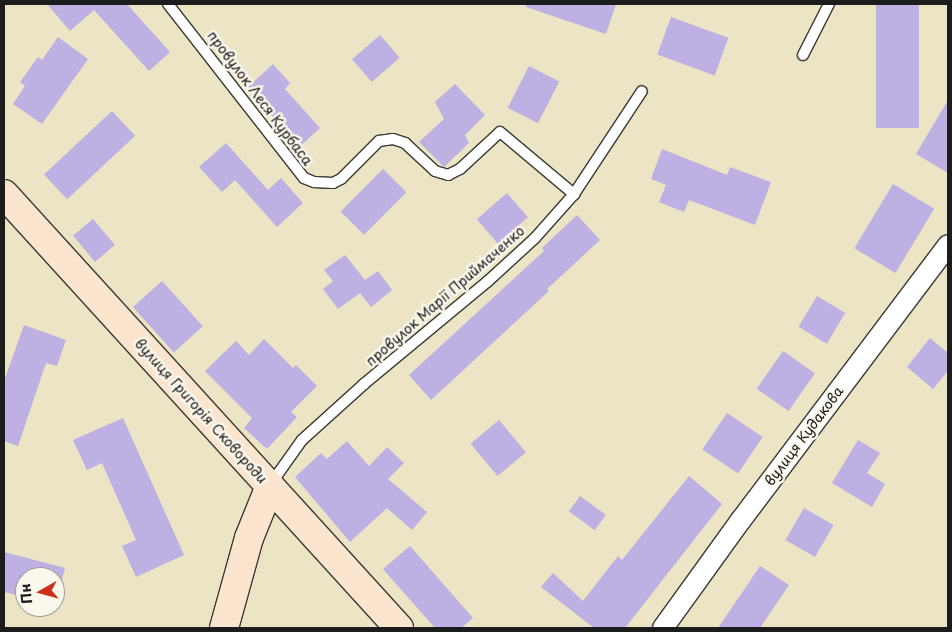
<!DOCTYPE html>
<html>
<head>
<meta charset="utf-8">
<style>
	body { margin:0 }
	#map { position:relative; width:952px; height:632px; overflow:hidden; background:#ebe4c5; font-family:"Playpen Sans",sans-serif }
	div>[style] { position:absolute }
	.building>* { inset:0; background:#beb0e2; transform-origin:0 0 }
	.roads { filter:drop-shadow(1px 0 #3b3a35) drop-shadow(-1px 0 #3b3a35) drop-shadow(0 1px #3b3a35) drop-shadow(0 -1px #3b3a35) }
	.lane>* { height:10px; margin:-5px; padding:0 5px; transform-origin:5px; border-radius:5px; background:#fff }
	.street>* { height:20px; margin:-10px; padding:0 10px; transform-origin:10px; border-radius:10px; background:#fff }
	.secondary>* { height:28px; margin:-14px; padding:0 14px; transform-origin:14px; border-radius:14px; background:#fbe5cf }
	span { translate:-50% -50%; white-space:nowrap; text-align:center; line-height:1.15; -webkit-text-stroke:5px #fbf7ec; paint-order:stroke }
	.street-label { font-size:14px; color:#1c1c1c }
	.frame { position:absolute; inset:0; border:5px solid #1c1c1c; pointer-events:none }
	.north { position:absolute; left:15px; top:567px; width:50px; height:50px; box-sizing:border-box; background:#fbf7ec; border:1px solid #a29f99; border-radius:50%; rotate:263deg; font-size:14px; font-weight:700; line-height:20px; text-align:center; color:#1c1c1c }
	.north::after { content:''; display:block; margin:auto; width:18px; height:22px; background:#c8321e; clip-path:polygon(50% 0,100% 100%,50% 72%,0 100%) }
</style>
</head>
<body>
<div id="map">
	<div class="building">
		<i style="clip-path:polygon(47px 4px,127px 4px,170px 52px,149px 71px,94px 10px,70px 31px)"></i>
		<i style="clip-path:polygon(526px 4px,616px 4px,606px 34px,526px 7px)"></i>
		<i style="left:876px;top:4px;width:43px;height:124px"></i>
		<i style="left:671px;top:17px;width:61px;height:40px;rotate:20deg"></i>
		<i style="left:380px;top:35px;width:30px;height:37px;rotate:49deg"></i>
		<i style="clip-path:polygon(58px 37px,88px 59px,42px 124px,13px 104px,25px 86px,20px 82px,38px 57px,42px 60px)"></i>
		<i style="clip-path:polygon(273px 64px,290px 83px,285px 89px,320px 128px,295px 151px,276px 131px,281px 126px,247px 88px)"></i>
		<i style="left:529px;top:66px;width:34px;height:47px;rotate:27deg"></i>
		<i style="clip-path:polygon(455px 84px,485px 115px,465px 135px,469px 143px,444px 167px,419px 142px,444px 119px,435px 102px)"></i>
		<i style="clip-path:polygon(948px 100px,948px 173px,916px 154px)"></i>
		<i style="left:112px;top:111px;width:34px;height:93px;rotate:47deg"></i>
		<i style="clip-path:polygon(226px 143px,268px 190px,281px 178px,303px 203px,277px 227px,235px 180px,222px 192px,199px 167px)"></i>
		<i style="clip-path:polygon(662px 149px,727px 175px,730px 167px,771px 182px,755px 225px,689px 200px,684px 212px,659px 202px,666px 185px,651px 179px)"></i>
		<i style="left:383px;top:169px;width:33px;height:60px;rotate:45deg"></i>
		<i style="left:893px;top:184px;width:48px;height:75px;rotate:31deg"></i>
		<i style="left:507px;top:193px;width:32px;height:40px;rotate:49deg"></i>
		<i style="clip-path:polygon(577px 215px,600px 240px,547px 289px,549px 291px,431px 400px,409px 375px,544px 251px,542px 248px)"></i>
		<i style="left:93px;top:219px;width:34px;height:26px;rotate:50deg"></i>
		<i style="clip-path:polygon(345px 255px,365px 280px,378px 271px,392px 290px,371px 307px,360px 293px,338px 309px,323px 289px,333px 281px,324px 270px)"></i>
		<i style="left:162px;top:281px;width:61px;height:39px;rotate:48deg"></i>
		<i style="left:817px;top:296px;width:33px;height:36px;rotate:31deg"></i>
		<i style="clip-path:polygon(24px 325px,66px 340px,57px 366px,46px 363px,18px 446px,4px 441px,4px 381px)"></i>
		<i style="clip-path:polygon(930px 338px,948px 353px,948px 371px,933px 389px,907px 367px)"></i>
		<i style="clip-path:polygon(264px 339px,293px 368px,296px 365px,317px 386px,291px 412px,297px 417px,267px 449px,244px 428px,252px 418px,205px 371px,236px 341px,249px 355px)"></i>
		<i style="left:783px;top:351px;width:39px;height:46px;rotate:35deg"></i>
		<i style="left:727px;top:413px;width:43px;height:44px;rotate:34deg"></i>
		<i style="clip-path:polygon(123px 418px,184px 555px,136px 577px,122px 546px,136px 540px,102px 463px,87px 470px,73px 440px)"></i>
		<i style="left:499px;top:420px;width:42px;height:37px;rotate:50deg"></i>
		<i style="clip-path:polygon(858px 440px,880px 453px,867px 473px,885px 484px,872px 507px,832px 483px)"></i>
		<i style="clip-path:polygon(347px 441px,369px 466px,387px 447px,404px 463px,388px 479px,427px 512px,412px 530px,387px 508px,350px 542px,295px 477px,321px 453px,327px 459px)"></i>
		<i style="clip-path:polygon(689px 476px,722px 504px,625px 628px,594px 628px,541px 587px,553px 573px,583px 601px,618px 556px,622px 560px)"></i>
		<i style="left:580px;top:496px;width:32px;height:19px;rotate:36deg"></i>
		<i style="left:804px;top:508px;width:34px;height:37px;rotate:30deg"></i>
		<i style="clip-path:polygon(410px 546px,473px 618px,461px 628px,435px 628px,383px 569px)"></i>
		<i style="clip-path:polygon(4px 552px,65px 568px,55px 605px,55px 577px,25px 577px,25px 597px,4px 592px)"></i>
		<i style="clip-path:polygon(760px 566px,789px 585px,760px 628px,718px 628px)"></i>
	</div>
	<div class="roads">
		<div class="lane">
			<i style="left:168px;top:4px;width:221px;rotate:52deg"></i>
			<i style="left:304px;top:178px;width:11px;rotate:22deg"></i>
			<i style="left:314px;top:182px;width:19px;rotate:3deg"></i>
			<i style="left:333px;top:183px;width:9px;rotate:-27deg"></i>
			<i style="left:341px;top:179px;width:54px;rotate:-45deg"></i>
			<i style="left:379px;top:141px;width:14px;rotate:-8deg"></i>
			<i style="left:393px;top:139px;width:13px;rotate:18deg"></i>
			<i style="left:405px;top:143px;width:41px;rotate:43deg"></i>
			<i style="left:435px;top:171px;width:14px;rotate:17deg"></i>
			<i style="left:448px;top:175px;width:13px;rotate:-27deg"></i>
			<i style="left:460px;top:169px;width:54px;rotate:-42.8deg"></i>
			<i style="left:500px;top:132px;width:97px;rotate:40deg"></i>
			<i style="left:803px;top:55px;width:57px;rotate:-63deg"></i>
			<i style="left:270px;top:485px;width:55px;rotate:-54.6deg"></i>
			<i style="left:302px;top:440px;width:84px;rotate:-42.1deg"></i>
			<i style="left:364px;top:384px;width:160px;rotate:-39.7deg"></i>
			<i style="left:487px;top:282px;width:65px;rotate:-42.5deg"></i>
			<i style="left:535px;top:238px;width:59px;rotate:-48.4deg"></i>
			<i style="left:574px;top:194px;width:123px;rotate:-56.6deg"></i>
		</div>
		<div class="street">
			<i style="left:663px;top:628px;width:133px;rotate:-54.2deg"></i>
			<i style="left:741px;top:520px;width:344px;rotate:-53deg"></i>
		</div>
		<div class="secondary">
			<i style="left:4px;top:194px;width:587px;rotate:47.69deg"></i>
			<i style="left:224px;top:628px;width:93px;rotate:-74.5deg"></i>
			<i style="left:249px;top:538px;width:56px;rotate:-68deg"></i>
		</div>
	</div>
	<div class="street-label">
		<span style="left:260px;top:98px;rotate:53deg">провулок Леся Курбаса</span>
		<span style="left:445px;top:296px;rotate:-41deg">провулок Марії Приймаченко</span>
		<span style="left:201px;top:411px;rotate:48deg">вулиця Григорія Сковороди</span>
		<span style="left:804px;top:436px;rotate:-53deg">вулиця Кудакова</span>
	</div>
	<div class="frame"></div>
	<div class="north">Пн</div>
</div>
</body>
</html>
